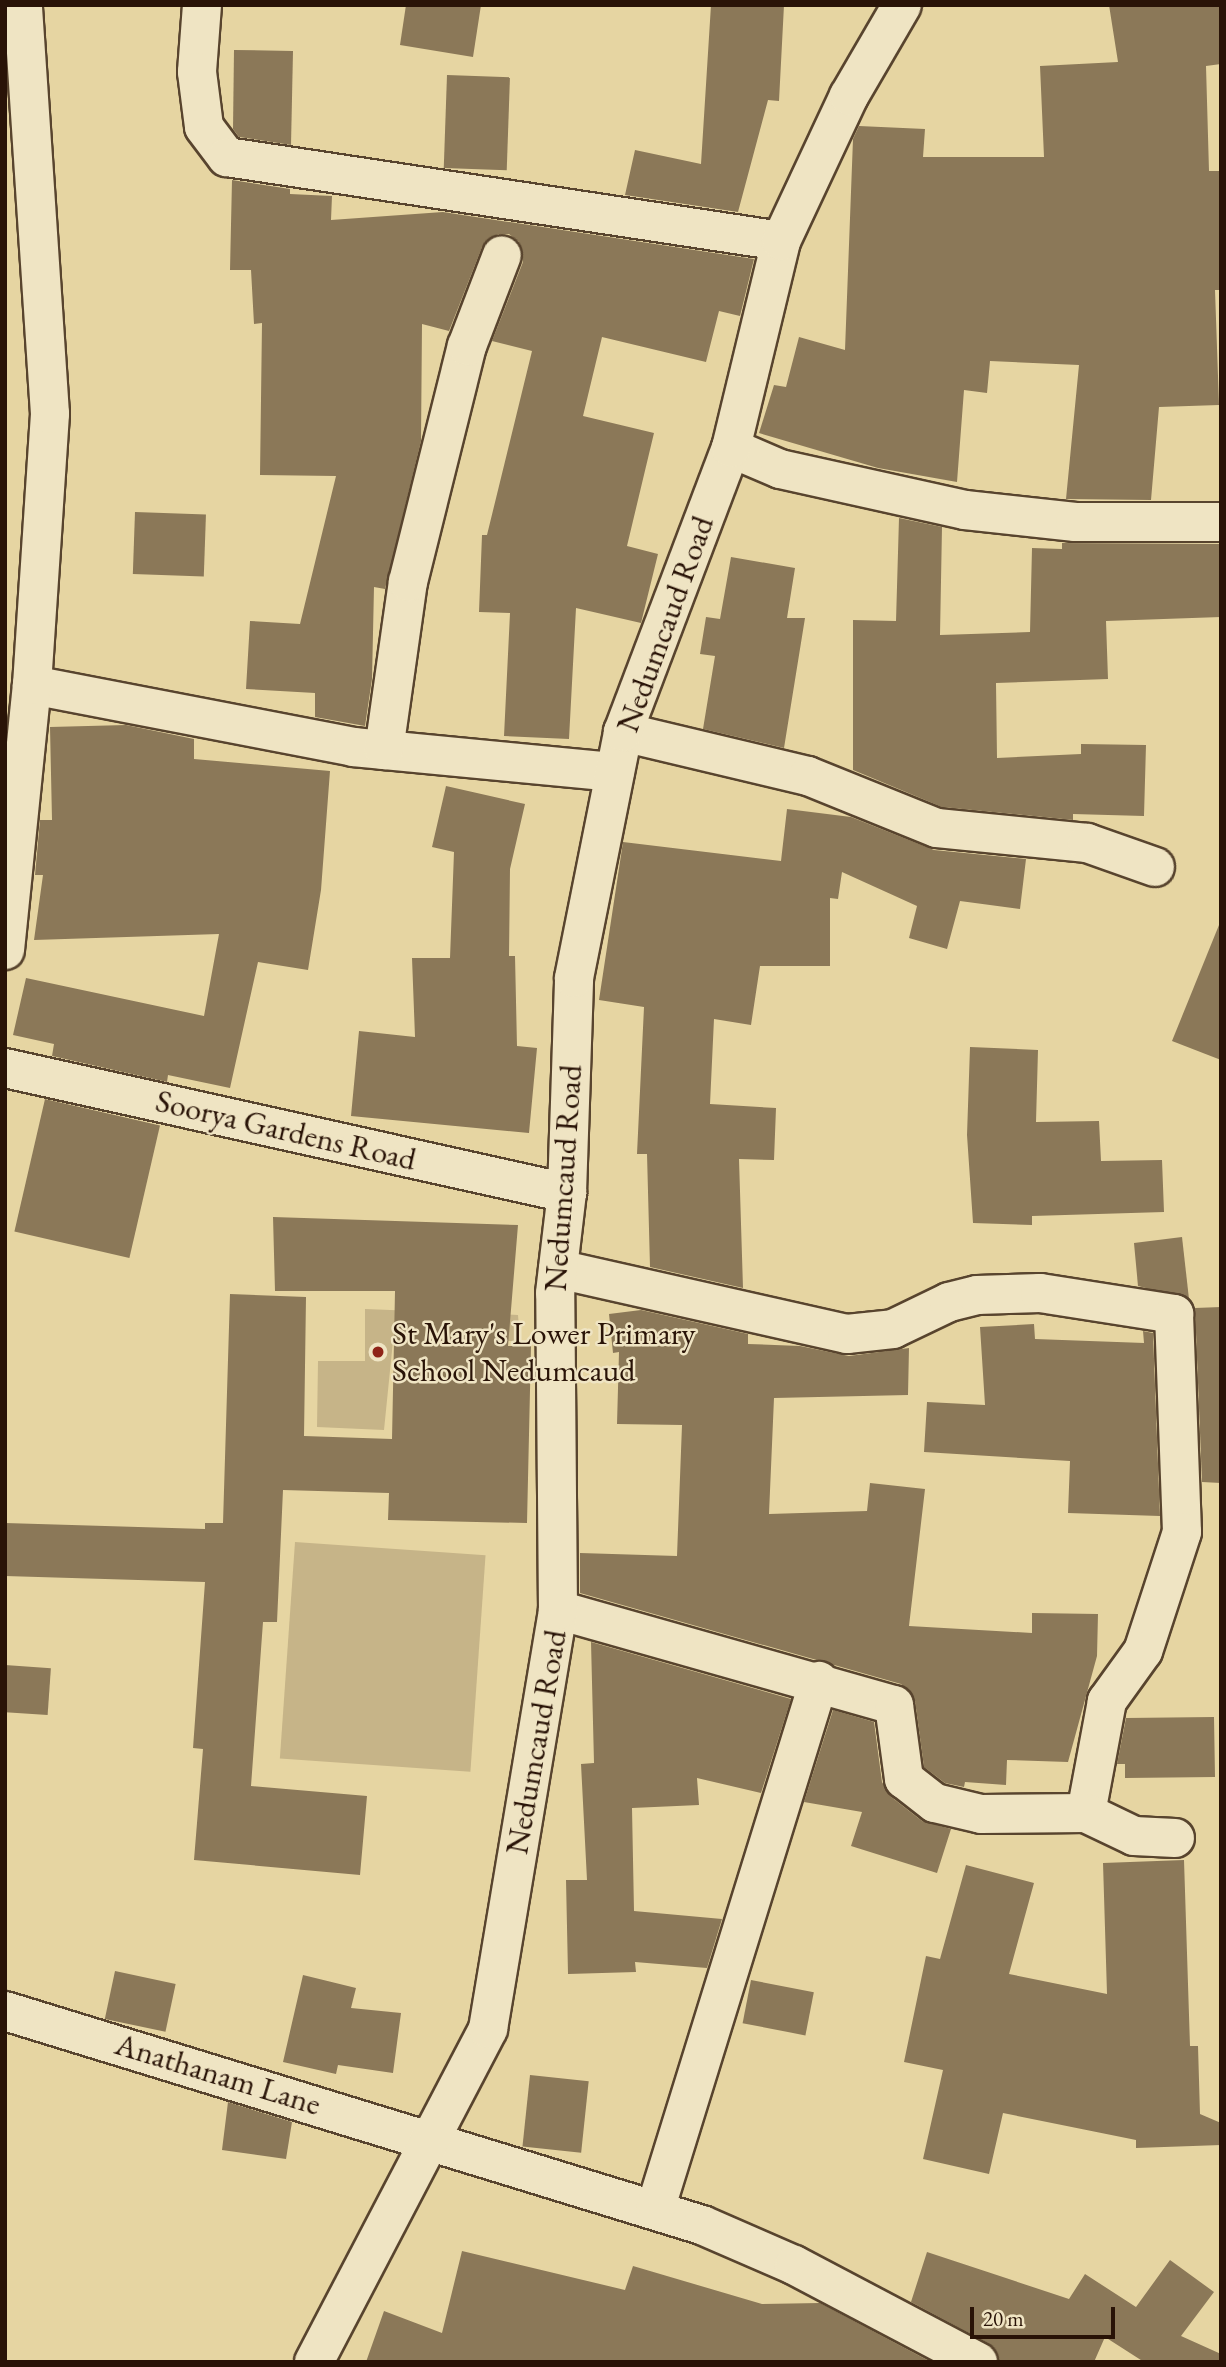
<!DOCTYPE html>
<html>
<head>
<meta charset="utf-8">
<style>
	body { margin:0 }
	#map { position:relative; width:1226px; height:2367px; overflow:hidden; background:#e6d5a2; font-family:"EB Garamond",serif }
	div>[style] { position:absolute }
	.green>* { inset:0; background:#c6b488; transform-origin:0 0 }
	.building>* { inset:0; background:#8b7858; transform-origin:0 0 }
	.roads { filter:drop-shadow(2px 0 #58442e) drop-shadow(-2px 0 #58442e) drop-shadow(0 2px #58442e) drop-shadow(0 -2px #58442e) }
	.street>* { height:38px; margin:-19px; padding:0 19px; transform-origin:19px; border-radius:19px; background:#efe4c3 }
	.secondary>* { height:38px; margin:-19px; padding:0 19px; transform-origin:19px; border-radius:19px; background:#efe4c3 }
	.dots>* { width:19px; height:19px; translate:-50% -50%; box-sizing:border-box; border:4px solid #efe4c3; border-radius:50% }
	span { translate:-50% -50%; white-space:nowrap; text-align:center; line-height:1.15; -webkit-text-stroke:5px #efe4c3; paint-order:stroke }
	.street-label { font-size:32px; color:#291307 }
	.poi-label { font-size:32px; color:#291307 }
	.left { translate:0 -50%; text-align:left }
	.frame { position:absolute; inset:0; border:7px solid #291307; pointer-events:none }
	.scale { position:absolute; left:970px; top:2307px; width:145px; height:32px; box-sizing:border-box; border:4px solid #291307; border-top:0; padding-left:9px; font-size:21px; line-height:24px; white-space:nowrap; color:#291307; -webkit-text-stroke:5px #efe4c3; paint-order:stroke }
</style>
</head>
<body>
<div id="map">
	<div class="green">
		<i style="clip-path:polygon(365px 1309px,518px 1315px,520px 1341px,393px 1341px,384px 1430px,317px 1427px,318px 1361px,365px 1361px)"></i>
		<i style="left:295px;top:1542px;width:191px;height:217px;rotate:4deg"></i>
	</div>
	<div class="building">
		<i style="clip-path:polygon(406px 5px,481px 5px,473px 57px,400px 45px)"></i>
		<i style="clip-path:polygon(711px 5px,784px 5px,779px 101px,768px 100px,738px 212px,625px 195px,635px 150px,701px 164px)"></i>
		<i style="clip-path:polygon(1109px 5px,1221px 5px,1221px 64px,1206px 66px,1209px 171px,1221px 171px,1221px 290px,1215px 290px,1219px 405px,1159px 407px,1151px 500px,1066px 499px,1079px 365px,990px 361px,987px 393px,964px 390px,957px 482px,878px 468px,759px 433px,774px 385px,786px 387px,799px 337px,845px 350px,853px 139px,859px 126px,925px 129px,923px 157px,1044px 157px,1040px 66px,1118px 62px)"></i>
		<i style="clip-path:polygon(234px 50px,293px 51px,291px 145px,239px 137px,233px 129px)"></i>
		<i style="left:447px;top:75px;width:63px;height:93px;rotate:2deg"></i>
		<i style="clip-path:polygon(232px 180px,290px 189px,290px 194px,332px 196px,331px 220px,443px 212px,754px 259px,740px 316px,719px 311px,706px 362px,602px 337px,583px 416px,654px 433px,627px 546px,658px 554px,641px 623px,576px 608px,569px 739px,504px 736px,510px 613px,479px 612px,482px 535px,487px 535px,532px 351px,492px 341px,523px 262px,519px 242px,509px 234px,498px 234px,482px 247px,449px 331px,422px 324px,421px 441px,385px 589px,374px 587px,372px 679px,365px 726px,315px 717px,315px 693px,246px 689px,250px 621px,300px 624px,336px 476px,260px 475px,262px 323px,254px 324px,251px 270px,230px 270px)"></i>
		<i style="left:135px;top:512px;width:71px;height:62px;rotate:2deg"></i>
		<i style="clip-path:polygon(899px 518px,942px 527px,940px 635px,1030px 632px,1032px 548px,1062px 549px,1062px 543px,1221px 544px,1221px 617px,1106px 621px,1108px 679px,996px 683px,997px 758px,1081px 754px,1081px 744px,1146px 745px,1144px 816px,1073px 814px,1073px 820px,942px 807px,853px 770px,853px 620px,896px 621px)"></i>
		<i style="clip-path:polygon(731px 557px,795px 568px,787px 618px,805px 618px,784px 748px,703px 729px,715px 656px,700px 654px,706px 617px,720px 619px)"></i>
		<i style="clip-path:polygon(126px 725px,194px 739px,194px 759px,330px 771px,321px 890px,308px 970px,258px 962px,230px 1088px,168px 1075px,167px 1082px,52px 1056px,54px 1044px,13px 1035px,26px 978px,204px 1016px,219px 934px,34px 940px,43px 875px,35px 875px,40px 820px,52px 820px,50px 727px)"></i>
		<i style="clip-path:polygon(446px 786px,525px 804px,510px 869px,509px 956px,515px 956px,517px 1046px,537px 1048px,529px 1133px,351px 1116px,359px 1031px,415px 1037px,412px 958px,450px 958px,454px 852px,432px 847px)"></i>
		<i style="clip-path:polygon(787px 809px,851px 817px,934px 850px,1026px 859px,1020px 909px,960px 901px,947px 949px,909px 938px,917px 906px,842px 872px,838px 899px,830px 898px,830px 966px,760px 966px,751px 1025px,714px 1019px,710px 1104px,776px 1108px,774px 1160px,739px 1159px,743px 1288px,650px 1267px,647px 1154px,637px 1154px,644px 1007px,599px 1000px,623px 842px,781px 861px)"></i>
		<i style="clip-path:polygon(1219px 925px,1221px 925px,1221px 1060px,1172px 1041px)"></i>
		<i style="clip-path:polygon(970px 1047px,1038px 1050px,1036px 1122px,1099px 1121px,1101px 1161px,1162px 1160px,1164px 1212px,1032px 1216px,1032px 1225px,973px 1223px,967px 1135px)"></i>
		<i style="left:45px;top:1099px;width:118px;height:136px;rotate:13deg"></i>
		<i style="clip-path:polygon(273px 1217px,518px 1225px,508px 1346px,531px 1346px,527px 1523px,388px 1520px,389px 1493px,283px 1490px,277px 1622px,263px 1622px,251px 1786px,367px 1796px,360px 1875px,194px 1860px,203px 1749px,193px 1748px,205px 1582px,5px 1576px,5px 1523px,205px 1529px,205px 1523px,223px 1523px,230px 1294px,306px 1297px,304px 1436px,392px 1439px,395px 1291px,275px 1291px)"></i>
		<i style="clip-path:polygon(1182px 1237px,1189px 1299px,1138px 1286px,1134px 1243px)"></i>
		<i style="clip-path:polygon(1221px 1307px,1221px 1483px,1202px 1482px,1195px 1308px)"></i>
		<i style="clip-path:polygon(641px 1310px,748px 1334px,748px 1344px,800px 1346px,849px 1356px,909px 1348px,908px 1395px,774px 1398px,769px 1514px,867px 1511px,870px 1483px,925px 1489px,909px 1626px,1032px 1633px,1032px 1613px,1098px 1614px,1097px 1656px,1068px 1762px,1007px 1760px,1006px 1785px,965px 1782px,964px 1787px,945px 1783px,924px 1767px,915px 1701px,901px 1684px,580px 1593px,580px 1553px,677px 1556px,682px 1425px,617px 1424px,619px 1352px,613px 1353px,609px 1314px)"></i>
		<i style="clip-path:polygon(1034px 1324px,1035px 1339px,1144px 1343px,1143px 1331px,1153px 1333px,1160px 1516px,1068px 1513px,1070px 1461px,924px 1452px,927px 1402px,985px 1405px,980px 1327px)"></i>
		<i style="clip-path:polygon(591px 1642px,791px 1699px,761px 1793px,697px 1778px,699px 1805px,632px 1808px,634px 1911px,722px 1919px,707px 1968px,635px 1962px,636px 1972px,568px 1974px,566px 1880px,587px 1880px,581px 1764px,594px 1763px)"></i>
		<i style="left:5px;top:1665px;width:46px;height:47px;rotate:4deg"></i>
		<i style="clip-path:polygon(833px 1710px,874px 1722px,882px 1782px,890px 1796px,922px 1821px,951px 1829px,937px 1873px,851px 1846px,862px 1812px,804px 1802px)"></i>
		<i style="clip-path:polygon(1214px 1717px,1215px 1777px,1125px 1778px,1125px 1764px,1117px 1764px,1126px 1718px)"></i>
		<i style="clip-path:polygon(1184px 1860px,1190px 2046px,1198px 2046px,1200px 2114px,1221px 2123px,1221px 2145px,1136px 2148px,1136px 2140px,1003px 2113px,989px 2174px,923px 2159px,943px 2070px,904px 2062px,926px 1956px,940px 1959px,966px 1865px,1034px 1883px,1009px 1974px,1107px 1994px,1103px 1863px)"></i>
		<i style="left:115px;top:1971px;width:62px;height:49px;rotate:12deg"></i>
		<i style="clip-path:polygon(303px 1975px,356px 1988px,351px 2008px,401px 2013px,393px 2073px,338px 2065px,336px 2074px,283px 2062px)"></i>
		<i style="left:751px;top:1980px;width:64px;height:44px;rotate:11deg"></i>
		<i style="left:530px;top:2075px;width:59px;height:72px;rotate:6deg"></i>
		<i style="clip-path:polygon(228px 2102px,292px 2122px,286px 2159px,222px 2150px)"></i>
		<i style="clip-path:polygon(462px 2251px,625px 2290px,633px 2266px,762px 2304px,820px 2303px,931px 2362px,366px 2362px,384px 2311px,442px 2333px)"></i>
		<i style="clip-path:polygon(927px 2252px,1069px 2299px,1085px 2274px,1136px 2307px,1170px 2260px,1214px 2292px,1181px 2336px,1221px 2354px,1221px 2362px,1144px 2362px,1105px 2337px,1094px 2362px,1000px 2362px,988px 2343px,911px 2302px)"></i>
	</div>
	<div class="roads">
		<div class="street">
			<i style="left:202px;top:5px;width:67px;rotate:94.3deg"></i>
			<i style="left:197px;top:72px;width:55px;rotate:82.7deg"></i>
			<i style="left:204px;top:127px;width:38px;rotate:53deg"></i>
			<i style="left:227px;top:157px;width:560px;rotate:8.62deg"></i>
			<i style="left:731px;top:448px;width:53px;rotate:23.2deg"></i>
			<i style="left:780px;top:469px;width:189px;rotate:12.5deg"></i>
			<i style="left:965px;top:510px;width:111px;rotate:6.2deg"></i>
			<i style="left:1075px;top:522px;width:146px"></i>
			<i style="left:32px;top:685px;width:327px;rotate:10.9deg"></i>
			<i style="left:353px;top:747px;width:263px;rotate:5.5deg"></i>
			<i style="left:623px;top:732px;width:190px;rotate:13.4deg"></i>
			<i style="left:808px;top:776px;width:139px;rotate:22deg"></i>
			<i style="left:937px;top:828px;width:151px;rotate:5.7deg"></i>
			<i style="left:1087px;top:843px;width:72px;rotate:19.4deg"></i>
			<i style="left:384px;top:750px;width:170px;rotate:-81.9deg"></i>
			<i style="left:408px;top:582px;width:243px;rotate:-76deg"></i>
			<i style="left:467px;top:346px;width:97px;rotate:-69deg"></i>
			<i style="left:5px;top:950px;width:266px;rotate:-84.2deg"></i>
			<i style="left:32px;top:685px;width:272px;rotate:-86.2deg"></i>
			<i style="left:50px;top:414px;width:410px;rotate:-93.8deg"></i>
			<i style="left:5px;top:1068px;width:576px;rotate:12.54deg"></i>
			<i style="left:558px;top:1269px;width:296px;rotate:12.7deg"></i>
			<i style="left:847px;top:1334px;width:46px;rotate:-6.2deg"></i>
			<i style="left:893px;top:1329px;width:62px;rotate:-25.7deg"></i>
			<i style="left:949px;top:1302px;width:29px;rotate:-14deg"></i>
			<i style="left:977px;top:1295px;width:63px;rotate:-1.8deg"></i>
			<i style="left:1040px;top:1293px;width:136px;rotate:8.9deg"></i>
			<i style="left:1174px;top:1314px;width:218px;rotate:87.9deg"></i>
			<i style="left:1182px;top:1532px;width:125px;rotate:108.1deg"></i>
			<i style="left:1143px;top:1651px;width:62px;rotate:125.8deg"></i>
			<i style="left:1107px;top:1701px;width:114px;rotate:100.6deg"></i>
			<i style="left:558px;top:1610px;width:349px;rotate:15.8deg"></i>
			<i style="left:894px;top:1705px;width:75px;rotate:82.3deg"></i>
			<i style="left:904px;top:1779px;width:39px;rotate:38deg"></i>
			<i style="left:935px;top:1803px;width:47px;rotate:13.4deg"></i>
			<i style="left:981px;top:1814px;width:105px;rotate:-0.5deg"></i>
			<i style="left:1086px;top:1813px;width:53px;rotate:25.6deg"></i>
			<i style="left:1134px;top:1836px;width:41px;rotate:2.8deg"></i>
			<i style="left:5px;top:2011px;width:729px;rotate:17.07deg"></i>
			<i style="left:702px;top:2225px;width:100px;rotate:23.5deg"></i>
			<i style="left:794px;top:2265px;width:208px;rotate:27.8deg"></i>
			<i style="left:655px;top:2210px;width:554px;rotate:-72.78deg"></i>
		</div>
		<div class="secondary">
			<i style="left:314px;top:2362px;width:376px;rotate:-62.4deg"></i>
			<i style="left:488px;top:2029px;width:425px;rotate:-80.5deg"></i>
			<i style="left:558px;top:1610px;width:317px;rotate:-90.5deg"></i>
			<i style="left:555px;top:1293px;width:101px;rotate:-83.2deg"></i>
			<i style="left:567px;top:1193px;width:215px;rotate:-88.1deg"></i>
			<i style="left:574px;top:978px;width:251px;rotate:-78.7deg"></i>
			<i style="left:623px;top:732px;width:304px;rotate:-69.2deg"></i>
			<i style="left:731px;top:448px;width:213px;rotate:-76.4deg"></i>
			<i style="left:781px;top:241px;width:160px;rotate:-64.9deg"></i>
			<i style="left:849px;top:96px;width:105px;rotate:-59.8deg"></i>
		</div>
	</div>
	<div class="dots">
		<i style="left:378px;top:1352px;background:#8f2418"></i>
	</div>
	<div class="street-label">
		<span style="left:665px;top:624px;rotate:-70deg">Nedumcaud Road</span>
		<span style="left:286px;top:1130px;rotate:13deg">Soorya Gardens Road</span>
		<span style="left:563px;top:1178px;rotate:-86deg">Nedumcaud Road</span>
		<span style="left:536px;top:1742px;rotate:-80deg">Nedumcaud Road</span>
		<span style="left:218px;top:2074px;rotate:17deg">Anathanam Lane</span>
	</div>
	<div class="poi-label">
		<span class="left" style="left:392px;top:1352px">St Mary's Lower Primary<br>School Nedumcaud</span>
	</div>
	<div class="frame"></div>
	<div class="scale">20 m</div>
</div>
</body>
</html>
